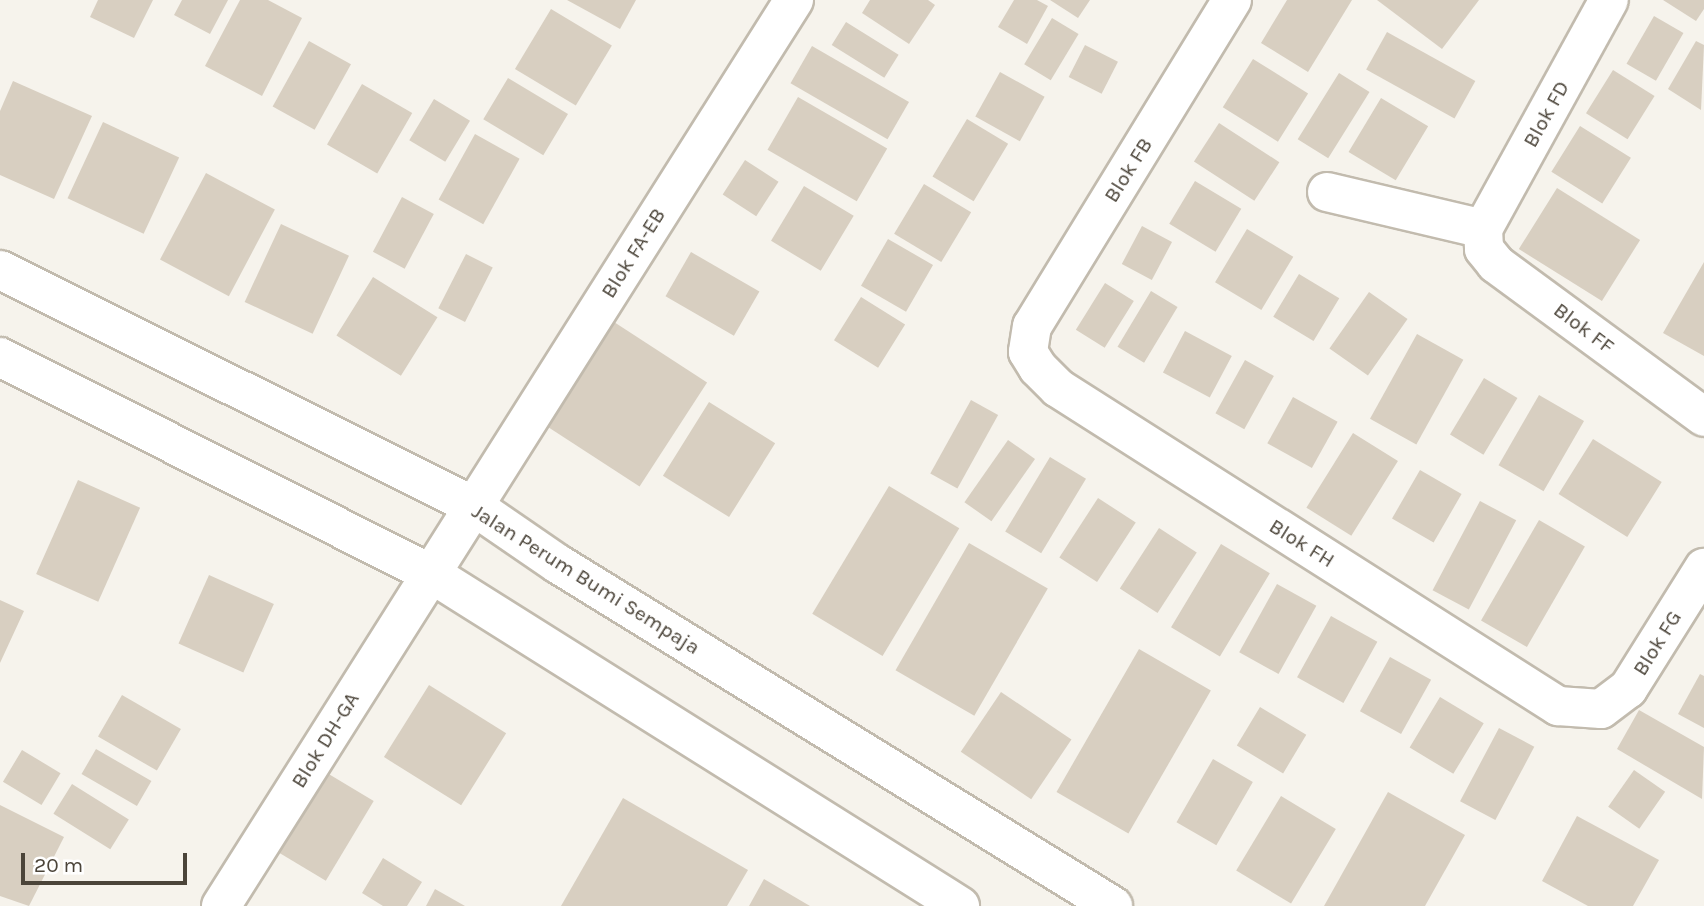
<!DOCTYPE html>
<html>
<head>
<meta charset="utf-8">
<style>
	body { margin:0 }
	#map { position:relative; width:1704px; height:906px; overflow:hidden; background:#f6f3ec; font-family:Karla,sans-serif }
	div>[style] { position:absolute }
	.building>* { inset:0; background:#d8cfc1; transform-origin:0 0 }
	.roads { filter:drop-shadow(2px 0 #c2bbae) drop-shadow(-2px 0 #c2bbae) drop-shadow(0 2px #c2bbae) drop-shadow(0 -2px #c2bbae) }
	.minor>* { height:38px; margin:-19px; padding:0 19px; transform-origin:19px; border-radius:19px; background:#fff }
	span { translate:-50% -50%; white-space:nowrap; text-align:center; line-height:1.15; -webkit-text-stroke:7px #fff; paint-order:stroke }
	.street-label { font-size:21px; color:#4b4439 }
	.scale { position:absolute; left:21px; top:853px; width:166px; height:32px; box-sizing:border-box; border:4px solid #4b4439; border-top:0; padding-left:9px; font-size:21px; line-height:24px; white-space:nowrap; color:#4b4439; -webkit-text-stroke:5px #fff; paint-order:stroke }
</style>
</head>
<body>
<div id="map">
	<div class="building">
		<i style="clip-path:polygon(98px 0,153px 0,134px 38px,90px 17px)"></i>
		<i style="clip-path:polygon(182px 0,228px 0,210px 34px,174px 15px)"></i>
		<i style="clip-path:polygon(240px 0,268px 0,302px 18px,262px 96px,205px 66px)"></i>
		<i style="clip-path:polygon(567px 0,636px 0,620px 29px)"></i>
		<i style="clip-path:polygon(870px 0,928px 0,935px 5px,909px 44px,862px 13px)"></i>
		<i style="clip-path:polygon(1014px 0,1037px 0,1048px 6px,1027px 44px,998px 27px)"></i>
		<i style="clip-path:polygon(1050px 0,1090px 0,1078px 18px)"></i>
		<i style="clip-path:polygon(1287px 0,1352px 0,1308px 72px,1261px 43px)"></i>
		<i style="clip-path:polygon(1377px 0,1479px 0,1442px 49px)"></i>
		<i style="clip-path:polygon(1663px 0,1704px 0,1704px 9px,1696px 21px)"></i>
		<i style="left:551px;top:9px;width:71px;height:70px;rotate:31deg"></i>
		<i style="left:1654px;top:16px;width:34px;height:55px;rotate:30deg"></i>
		<i style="left:1052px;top:18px;width:31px;height:54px;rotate:31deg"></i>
		<i style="left:846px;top:22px;width:62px;height:27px;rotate:32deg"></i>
		<i style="left:1387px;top:32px;width:101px;height:43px;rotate:29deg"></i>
		<i style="left:309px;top:41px;width:48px;height:75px;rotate:29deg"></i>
		<i style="clip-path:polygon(1696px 41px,1704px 45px,1701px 110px,1668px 89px)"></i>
		<i style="left:1085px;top:45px;width:37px;height:36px;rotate:27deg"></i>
		<i style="left:812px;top:46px;width:112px;height:43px;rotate:30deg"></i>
		<i style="left:1253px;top:59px;width:65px;height:57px;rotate:32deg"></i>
		<i style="left:1613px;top:70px;width:49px;height:51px;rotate:32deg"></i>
		<i style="left:1000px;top:72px;width:51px;height:51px;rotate:29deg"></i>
		<i style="left:1339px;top:73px;width:36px;height:78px;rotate:32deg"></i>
		<i style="left:508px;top:78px;width:70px;height:48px;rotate:31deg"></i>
		<i style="clip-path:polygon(13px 81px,92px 116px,54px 199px,0 175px,0 111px)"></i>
		<i style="left:362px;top:84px;width:58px;height:70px;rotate:30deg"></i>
		<i style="left:798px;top:97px;width:103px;height:61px;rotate:30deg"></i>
		<i style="left:1381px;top:98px;width:55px;height:63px;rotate:31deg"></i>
		<i style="left:434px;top:99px;width:42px;height:48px;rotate:31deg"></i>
		<i style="left:967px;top:119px;width:48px;height:67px;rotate:31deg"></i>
		<i style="left:103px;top:122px;width:84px;height:84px;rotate:25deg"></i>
		<i style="left:1219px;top:123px;width:72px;height:46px;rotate:33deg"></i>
		<i style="left:1580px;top:126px;width:60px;height:54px;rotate:32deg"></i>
		<i style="left:475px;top:134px;width:51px;height:75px;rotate:29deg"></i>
		<i style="left:745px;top:160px;width:40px;height:41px;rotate:33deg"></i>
		<i style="left:206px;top:173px;width:78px;height:98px;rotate:28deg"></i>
		<i style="left:1195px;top:181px;width:54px;height:50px;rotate:31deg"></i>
		<i style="left:924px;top:184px;width:55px;height:58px;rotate:31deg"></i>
		<i style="left:804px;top:186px;width:58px;height:64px;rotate:31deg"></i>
		<i style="left:1557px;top:188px;width:98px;height:72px;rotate:32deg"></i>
		<i style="left:402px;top:197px;width:36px;height:62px;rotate:28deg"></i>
		<i style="left:281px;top:224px;width:75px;height:86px;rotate:25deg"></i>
		<i style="left:1142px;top:226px;width:34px;height:43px;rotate:28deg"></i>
		<i style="left:1247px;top:229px;width:54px;height:62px;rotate:31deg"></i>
		<i style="left:888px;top:239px;width:52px;height:54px;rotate:30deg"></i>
		<i style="left:691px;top:252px;width:79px;height:51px;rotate:30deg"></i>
		<i style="left:466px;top:254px;width:30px;height:61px;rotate:27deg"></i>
		<i style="clip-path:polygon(1704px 262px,1704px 356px,1663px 333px)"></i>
		<i style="left:1299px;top:274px;width:47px;height:50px;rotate:31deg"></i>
		<i style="left:373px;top:277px;width:76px;height:69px;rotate:32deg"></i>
		<i style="left:1105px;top:283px;width:34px;height:55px;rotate:32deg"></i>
		<i style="left:1151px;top:291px;width:31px;height:65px;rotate:31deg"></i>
		<i style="left:1369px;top:292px;width:47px;height:69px;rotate:35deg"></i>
		<i style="left:861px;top:297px;width:52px;height:51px;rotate:32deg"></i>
		<i style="left:614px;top:322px;width:111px;height:124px;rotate:33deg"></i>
		<i style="left:1185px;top:331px;width:53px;height:47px;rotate:28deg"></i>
		<i style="left:1417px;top:334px;width:53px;height:97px;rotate:29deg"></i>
		<i style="left:1245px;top:360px;width:33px;height:61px;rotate:29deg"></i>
		<i style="left:1484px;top:378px;width:39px;height:66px;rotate:31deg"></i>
		<i style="left:1539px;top:395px;width:52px;height:81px;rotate:30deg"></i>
		<i style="left:1293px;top:397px;width:51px;height:53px;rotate:29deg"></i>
		<i style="left:971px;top:400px;width:31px;height:84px;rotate:29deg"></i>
		<i style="left:709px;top:402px;width:78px;height:87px;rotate:32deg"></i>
		<i style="left:1353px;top:433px;width:53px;height:88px;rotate:32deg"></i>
		<i style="left:1593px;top:439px;width:81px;height:65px;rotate:32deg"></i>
		<i style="left:1008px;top:440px;width:33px;height:76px;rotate:35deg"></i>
		<i style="left:1050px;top:457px;width:42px;height:87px;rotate:31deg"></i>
		<i style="left:1420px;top:470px;width:48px;height:56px;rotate:30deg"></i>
		<i style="left:78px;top:480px;width:68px;height:103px;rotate:24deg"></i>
		<i style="left:889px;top:486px;width:82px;height:149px;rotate:31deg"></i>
		<i style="left:1098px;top:498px;width:45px;height:71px;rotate:33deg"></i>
		<i style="left:1480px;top:501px;width:41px;height:101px;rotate:28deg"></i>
		<i style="left:1539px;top:520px;width:53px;height:116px;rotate:30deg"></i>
		<i style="left:1159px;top:528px;width:45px;height:72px;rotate:33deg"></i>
		<i style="left:969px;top:543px;width:91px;height:147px;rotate:30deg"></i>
		<i style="left:1221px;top:544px;width:57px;height:97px;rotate:31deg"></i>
		<i style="left:209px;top:575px;width:71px;height:75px;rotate:24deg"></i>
		<i style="left:1277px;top:584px;width:45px;height:78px;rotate:29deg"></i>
		<i style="clip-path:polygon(0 600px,24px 611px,0 663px)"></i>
		<i style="left:1331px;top:616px;width:53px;height:70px;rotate:29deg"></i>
		<i style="left:1139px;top:649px;width:83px;height:165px;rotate:30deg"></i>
		<i style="left:1390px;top:657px;width:47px;height:62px;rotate:29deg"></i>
		<i style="clip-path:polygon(1700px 674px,1704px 676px,1704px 728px,1678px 714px)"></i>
		<i style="left:429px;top:685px;width:91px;height:85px;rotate:32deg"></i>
		<i style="left:1001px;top:692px;width:85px;height:72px;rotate:34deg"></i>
		<i style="left:122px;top:695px;width:68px;height:48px;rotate:30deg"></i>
		<i style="left:1440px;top:697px;width:51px;height:59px;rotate:31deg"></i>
		<i style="left:1260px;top:707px;width:54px;height:45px;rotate:31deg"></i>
		<i style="clip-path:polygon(1639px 710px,1704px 747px,1702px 799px,1617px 749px)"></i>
		<i style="left:1499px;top:728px;width:40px;height:83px;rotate:28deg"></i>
		<i style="left:96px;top:749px;width:64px;height:29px;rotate:30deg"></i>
		<i style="left:22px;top:750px;width:45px;height:37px;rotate:31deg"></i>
		<i style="left:1213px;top:759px;width:46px;height:73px;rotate:30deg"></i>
		<i style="left:312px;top:764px;width:72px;height:93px;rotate:31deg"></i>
		<i style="left:1634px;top:770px;width:38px;height:45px;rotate:35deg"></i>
		<i style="left:72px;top:784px;width:67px;height:35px;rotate:32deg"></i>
		<i style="clip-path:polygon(1388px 792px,1465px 835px,1425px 906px,1324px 906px)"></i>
		<i style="left:1281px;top:796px;width:64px;height:87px;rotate:31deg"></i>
		<i style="clip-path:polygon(623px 798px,748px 870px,727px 906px,561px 906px)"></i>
		<i style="clip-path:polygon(0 805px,64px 837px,29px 906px,0 896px)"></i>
		<i style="clip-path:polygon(1577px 816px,1659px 860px,1633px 906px,1588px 906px,1542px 881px)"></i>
		<i style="clip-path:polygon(383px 858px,422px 882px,407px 906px,383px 906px,362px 893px)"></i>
		<i style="clip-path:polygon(764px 879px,810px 906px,749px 906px)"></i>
		<i style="clip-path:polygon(435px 889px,465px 906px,426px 906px)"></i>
	</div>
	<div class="roads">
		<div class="minor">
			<i style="left:1232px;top:0;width:382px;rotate:121.5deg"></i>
			<i style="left:1032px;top:326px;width:26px;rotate:99deg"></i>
			<i style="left:1028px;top:352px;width:19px;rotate:58deg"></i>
			<i style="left:1038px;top:368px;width:28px;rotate:45deg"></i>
			<i style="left:1058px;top:388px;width:593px;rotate:32.46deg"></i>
			<i style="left:1558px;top:706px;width:43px;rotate:4deg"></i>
			<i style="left:1601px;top:709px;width:34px;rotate:-37deg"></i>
			<i style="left:1628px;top:689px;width:143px;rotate:-57.9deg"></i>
			<i style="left:1327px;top:192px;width:160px;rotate:13.3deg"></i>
			<i style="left:1483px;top:229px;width:20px;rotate:87deg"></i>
			<i style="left:1484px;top:249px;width:19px;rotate:51deg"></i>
			<i style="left:1496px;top:264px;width:258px;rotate:36.3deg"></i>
			<i style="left:1483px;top:229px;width:261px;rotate:-61.2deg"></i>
			<i style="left:0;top:270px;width:527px;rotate:26.47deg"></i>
			<i style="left:472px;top:505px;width:104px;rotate:34.5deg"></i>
			<i style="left:558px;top:564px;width:652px;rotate:31.64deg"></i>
			<i style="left:0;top:357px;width:481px;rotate:26.7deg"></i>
			<i style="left:430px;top:573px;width:626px;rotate:32.14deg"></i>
			<i style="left:221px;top:906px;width:1072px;rotate:-57.69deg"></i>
		</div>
	</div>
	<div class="street-label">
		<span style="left:1546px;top:114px;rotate:-61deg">Blok FD</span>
		<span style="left:1128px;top:170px;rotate:-58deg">Blok FB</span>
		<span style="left:633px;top:253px;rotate:-58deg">Blok FA-EB</span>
		<span style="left:1584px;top:328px;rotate:37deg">Blok FF</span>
		<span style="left:1302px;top:543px;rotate:32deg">Blok FH</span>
		<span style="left:586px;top:579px;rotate:32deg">Jalan Perum Bumi Sempaja</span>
		<span style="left:1657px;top:643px;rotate:-58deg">Blok FG</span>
		<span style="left:325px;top:740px;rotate:-58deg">Blok DH-GA</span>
	</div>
	<div class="scale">20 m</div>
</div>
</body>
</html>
